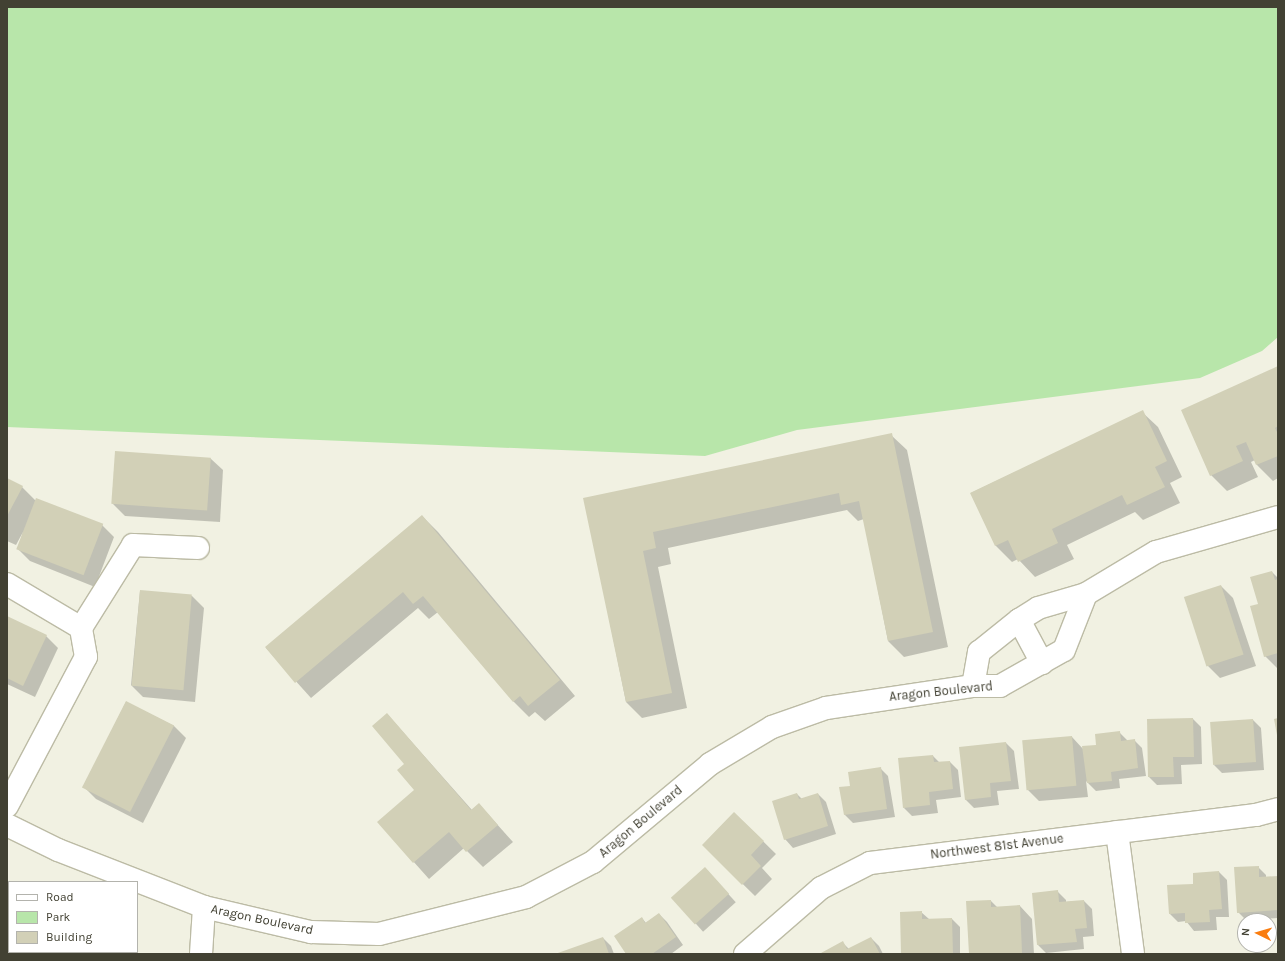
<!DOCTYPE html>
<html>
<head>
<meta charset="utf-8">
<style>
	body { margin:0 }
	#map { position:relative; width:1285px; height:961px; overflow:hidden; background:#f1f1e2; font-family:Karla,sans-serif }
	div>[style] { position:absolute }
	.green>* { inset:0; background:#b8e6aa }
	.shadow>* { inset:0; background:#0003; transform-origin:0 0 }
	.building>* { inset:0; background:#d2d0b7; transform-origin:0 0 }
	.roads { filter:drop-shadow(1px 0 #bcbba5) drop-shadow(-1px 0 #bcbba5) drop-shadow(0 1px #bcbba5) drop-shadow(0 -1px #bcbba5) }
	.minor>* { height:22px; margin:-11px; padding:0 11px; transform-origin:11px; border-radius:11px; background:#fff }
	span { translate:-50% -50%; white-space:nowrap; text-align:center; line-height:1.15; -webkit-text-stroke:3px #fff; paint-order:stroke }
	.street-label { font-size:13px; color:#424133 }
	.frame { position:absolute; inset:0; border:8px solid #424133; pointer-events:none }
	.legend { position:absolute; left:8px; top:881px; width:130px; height:72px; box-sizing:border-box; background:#fff; border:1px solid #b3b3ad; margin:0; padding:5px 7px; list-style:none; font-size:12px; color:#424133 }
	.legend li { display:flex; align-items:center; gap:8px; height:20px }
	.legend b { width:20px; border:1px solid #b3b3ad }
	.north { position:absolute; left:1237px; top:913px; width:40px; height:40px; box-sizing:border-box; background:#fff; border:1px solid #b3b3ad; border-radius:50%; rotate:275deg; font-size:11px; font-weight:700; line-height:16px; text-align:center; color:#424133 }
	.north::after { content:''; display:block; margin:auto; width:14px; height:18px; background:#fa7d10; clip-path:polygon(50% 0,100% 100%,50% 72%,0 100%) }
</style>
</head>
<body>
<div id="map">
	<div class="green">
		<i style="clip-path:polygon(7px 7px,1278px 7px,1278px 337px,1262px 351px,1200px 378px,797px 430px,705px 456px,7px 427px)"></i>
	</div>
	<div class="shadow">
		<i style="clip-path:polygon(1278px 367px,1278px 478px,1273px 481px,1257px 465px,1255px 460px,1251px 462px,1258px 477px,1227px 491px,1211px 475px)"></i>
		<i style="clip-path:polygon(1142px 412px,1158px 427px,1182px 477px,1170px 483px,1180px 503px,1143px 520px,1135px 512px,1067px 545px,1074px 559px,1035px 577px,1018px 559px,1012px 562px,996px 546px,971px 493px)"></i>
		<i style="clip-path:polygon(891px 435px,907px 450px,948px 647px,904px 657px,888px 641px,864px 519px,858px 521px,847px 510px,668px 548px,671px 564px,658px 567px,687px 708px,642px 718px,626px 702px,585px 499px)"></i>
		<i style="clip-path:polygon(210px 458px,223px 470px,220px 522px,125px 516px,112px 503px)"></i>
		<i style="clip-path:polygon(7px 479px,22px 487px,36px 501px,102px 525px,114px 537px,95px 587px,30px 561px,18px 549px,23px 532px,16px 545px,7px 541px)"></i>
		<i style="clip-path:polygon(422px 516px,438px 532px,575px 696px,545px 721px,535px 712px,529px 717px,513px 701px,438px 612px,429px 619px,418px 608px,311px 698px,266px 648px)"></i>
		<i style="clip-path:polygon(1272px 572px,1278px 578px,1278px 669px,1265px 656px,1259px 605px)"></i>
		<i style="clip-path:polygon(1221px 586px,1233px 598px,1256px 666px,1220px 678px,1208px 666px,1185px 598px)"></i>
		<i style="clip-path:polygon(140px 591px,192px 596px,204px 608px,195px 702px,143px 697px,131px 685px)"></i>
		<i style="clip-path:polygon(7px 617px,46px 636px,58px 648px,35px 697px,7px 684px)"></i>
		<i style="clip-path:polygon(126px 702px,174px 726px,186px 738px,143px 823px,96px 799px,84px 787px)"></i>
		<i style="clip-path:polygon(387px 714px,472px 810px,479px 804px,513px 842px,483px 867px,464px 848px,429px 879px,379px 823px,415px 790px)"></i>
		<i style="clip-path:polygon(1193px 719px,1201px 727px,1202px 764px,1181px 765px,1182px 784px,1157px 785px,1149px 777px)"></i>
		<i style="clip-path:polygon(1253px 720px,1261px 728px,1264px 770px,1222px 773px,1214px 765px)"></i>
		<i style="clip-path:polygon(1119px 732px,1128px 741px,1134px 740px,1142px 748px,1146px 776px,1119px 779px,1120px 788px,1096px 791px,1086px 781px,1088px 797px,1039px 801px,1027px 789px,1072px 737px,1084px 750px,1097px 746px)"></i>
		<i style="clip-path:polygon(1006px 743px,1014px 751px,1019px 789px,997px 791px,999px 805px,974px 808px,966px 800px,960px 748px)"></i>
		<i style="clip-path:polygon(933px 756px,940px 763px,950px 762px,958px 770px,961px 797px,936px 800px,938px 813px,912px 816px,904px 808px)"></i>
		<i style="clip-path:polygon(880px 768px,888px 776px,895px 817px,853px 823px,845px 815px,841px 788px,852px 787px)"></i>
		<i style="clip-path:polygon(797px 794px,802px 799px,818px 794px,826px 802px,836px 834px,793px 848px,785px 839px)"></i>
		<i style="clip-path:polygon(734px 813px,776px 854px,762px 868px,772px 879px,755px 896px,703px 845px)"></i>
		<i style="clip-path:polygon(1258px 867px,1266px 875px,1266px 877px,1278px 877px,1278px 918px,1246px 920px,1238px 912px)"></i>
		<i style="left:705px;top:868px;width:46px;height:44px;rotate:48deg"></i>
		<i style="clip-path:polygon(1219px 872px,1227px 880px,1229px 917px,1216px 917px,1217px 930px,1194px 931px,1186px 921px,1178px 922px,1170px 914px,1194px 885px)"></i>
		<i style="clip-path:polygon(1058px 892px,1066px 900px,1066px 902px,1084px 901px,1092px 909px,1094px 936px,1083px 937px,1084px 949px,1046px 953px,1038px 945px)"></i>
		<i style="clip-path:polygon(991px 901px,998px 908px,1020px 906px,1032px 919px,1034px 954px,970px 954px,967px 902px)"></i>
		<i style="clip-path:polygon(921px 912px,929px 919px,952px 919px,960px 927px,960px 954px,902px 954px)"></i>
		<i style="clip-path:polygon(659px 914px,667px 922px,683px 945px,671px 954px,627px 954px,642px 918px,646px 923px)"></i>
		<i style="clip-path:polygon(603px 938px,611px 946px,614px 954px,558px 954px)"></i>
		<i style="clip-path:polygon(871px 938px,879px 946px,883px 954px,823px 953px,843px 943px,849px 949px)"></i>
	</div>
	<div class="building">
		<i style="clip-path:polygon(1278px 366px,1278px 426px,1275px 428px,1278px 434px,1278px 456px,1256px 465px,1246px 442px,1236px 446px,1243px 461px,1210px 476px,1181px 410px)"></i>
		<i style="clip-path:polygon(1143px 410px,1167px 461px,1155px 467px,1165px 487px,1127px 505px,1122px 495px,1052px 529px,1058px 543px,1018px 562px,1008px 540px,995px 546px,970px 493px)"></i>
		<i style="clip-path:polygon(892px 433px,933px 632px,888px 641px,859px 501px,841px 505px,839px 493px,653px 532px,656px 548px,643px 551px,672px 693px,626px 702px,583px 498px)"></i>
		<i style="left:115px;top:451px;width:96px;height:53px;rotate:4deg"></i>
		<i style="clip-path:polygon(7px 478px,23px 486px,7px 516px)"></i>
		<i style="left:36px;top:498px;width:72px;height:55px;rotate:21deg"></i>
		<i style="clip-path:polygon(422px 515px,560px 680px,528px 706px,520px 696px,513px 702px,423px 596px,413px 604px,403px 592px,295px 683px,265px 647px)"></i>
		<i style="clip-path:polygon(1272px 571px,1275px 580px,1278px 579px,1278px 653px,1264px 657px,1250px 606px,1258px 604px,1250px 577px)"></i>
		<i style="left:1221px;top:585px;width:73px;height:39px;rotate:72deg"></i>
		<i style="left:140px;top:590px;width:52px;height:96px;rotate:5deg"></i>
		<i style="clip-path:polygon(7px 616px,47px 635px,23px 686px,7px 678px)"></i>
		<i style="left:126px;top:701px;width:54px;height:97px;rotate:27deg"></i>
		<i style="clip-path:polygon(387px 713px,471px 810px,479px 803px,498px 825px,466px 852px,449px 832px,413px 863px,377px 822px,414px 790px,397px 770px,404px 764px,372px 726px)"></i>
		<i style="clip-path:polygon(1193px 718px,1194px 757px,1173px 757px,1174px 777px,1148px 777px,1147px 719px)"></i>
		<i style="clip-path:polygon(1278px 718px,1278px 735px,1277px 735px,1274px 719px)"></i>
		<i style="left:1253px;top:719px;width:43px;height:43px;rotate:86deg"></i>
		<i style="clip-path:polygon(1120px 731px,1121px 741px,1135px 739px,1138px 768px,1111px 772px,1112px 781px,1087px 783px,1082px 746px,1096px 745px,1095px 734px)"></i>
		<i style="left:1072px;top:736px;width:50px;height:50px;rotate:85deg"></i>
		<i style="clip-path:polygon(1006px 742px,1011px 781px,990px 783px,991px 797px,965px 800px,959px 747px)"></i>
		<i style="clip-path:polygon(933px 755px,934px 762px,950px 761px,953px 789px,929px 792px,930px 805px,903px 808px,898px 758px)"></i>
		<i style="clip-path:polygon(881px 767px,887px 809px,844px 815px,839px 787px,850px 786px,848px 772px)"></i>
		<i style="clip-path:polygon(797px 793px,799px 799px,818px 793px,828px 826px,784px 840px,772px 801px)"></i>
		<i style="clip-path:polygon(734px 812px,764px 841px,751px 855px,761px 866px,742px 885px,702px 845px)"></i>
		<i style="clip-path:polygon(1259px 866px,1259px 877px,1278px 876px,1278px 910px,1237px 913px,1234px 867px)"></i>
		<i style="left:705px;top:867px;width:36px;height:46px;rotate:48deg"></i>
		<i style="clip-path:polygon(1219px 871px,1222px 909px,1209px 910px,1210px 922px,1185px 923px,1185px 913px,1169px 914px,1167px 885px,1193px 884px,1193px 873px)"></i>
		<i style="clip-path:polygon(1058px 890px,1059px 902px,1084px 900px,1087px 928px,1075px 929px,1077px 942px,1037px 945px,1032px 893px)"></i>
		<i style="clip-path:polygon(991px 900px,991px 907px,1020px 905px,1022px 953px,969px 954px,966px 901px)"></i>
		<i style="clip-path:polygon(922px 911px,922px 919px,952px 918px,953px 954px,901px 954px,900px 912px)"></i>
		<i style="clip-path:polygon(659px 913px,676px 937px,652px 954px,626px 954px,614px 936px,642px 917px,645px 923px)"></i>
		<i style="clip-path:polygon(603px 937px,609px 954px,555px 954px)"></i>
		<i style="clip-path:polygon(871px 937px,880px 954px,821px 953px,843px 941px,847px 949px)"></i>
	</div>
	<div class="roads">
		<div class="minor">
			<i style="left:7px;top:584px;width:86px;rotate:30.7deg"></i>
			<i style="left:1019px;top:620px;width:49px;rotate:61.9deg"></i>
			<i style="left:973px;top:686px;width:35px;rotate:-80deg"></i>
			<i style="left:979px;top:652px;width:51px;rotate:-38.7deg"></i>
			<i style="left:1019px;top:620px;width:22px;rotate:-32deg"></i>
			<i style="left:1038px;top:608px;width:50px;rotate:-16.3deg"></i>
			<i style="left:1086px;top:594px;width:82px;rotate:-31deg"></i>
			<i style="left:1156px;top:552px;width:127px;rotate:-16deg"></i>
			<i style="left:7px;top:806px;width:169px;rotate:-62.1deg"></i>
			<i style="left:86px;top:657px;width:29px;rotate:-100deg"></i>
			<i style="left:81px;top:628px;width:98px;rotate:-57.9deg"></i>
			<i style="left:133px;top:545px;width:65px;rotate:2.6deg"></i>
			<i style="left:7px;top:825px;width:57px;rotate:26.1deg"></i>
			<i style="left:58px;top:850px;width:157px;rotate:21.3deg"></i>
			<i style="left:204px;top:907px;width:110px;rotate:13.2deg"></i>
			<i style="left:311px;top:932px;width:68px;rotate:1.7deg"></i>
			<i style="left:379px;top:934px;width:152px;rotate:-14.1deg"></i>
			<i style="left:526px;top:897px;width:76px;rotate:-27.6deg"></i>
			<i style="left:593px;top:862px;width:153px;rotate:-39.9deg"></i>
			<i style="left:710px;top:764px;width:72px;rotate:-30.8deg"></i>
			<i style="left:772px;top:727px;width:57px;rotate:-19.4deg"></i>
			<i style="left:826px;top:708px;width:149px;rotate:-8.5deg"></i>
			<i style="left:973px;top:686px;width:27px"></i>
			<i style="left:1000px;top:686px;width:73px;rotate:-29.4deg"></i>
			<i style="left:1064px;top:650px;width:60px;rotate:-68.6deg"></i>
			<i style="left:1117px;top:832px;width:123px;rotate:82.5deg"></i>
			<i style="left:201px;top:954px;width:47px;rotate:-86.3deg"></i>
			<i style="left:745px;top:954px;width:101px;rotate:-41deg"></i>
			<i style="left:821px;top:888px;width:55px;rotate:-27deg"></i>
			<i style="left:870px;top:863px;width:389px;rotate:-7.1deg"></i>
			<i style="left:1256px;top:815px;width:23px;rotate:-15deg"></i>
		</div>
	</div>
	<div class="street-label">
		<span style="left:941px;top:692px;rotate:-6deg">Aragon Boulevard</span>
		<span style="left:641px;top:822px;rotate:-40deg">Aragon Boulevard</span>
		<span style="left:997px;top:847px;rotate:-7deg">Northwest 81st Avenue</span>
		<span style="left:262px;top:920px;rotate:12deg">Aragon Boulevard</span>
	</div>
	<div class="frame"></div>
	<ul class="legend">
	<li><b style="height:5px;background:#fff"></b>Road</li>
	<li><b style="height:11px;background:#b8e6aa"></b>Park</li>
	<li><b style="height:11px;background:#d2d0b7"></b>Building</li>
	</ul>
	<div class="north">N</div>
</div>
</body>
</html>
